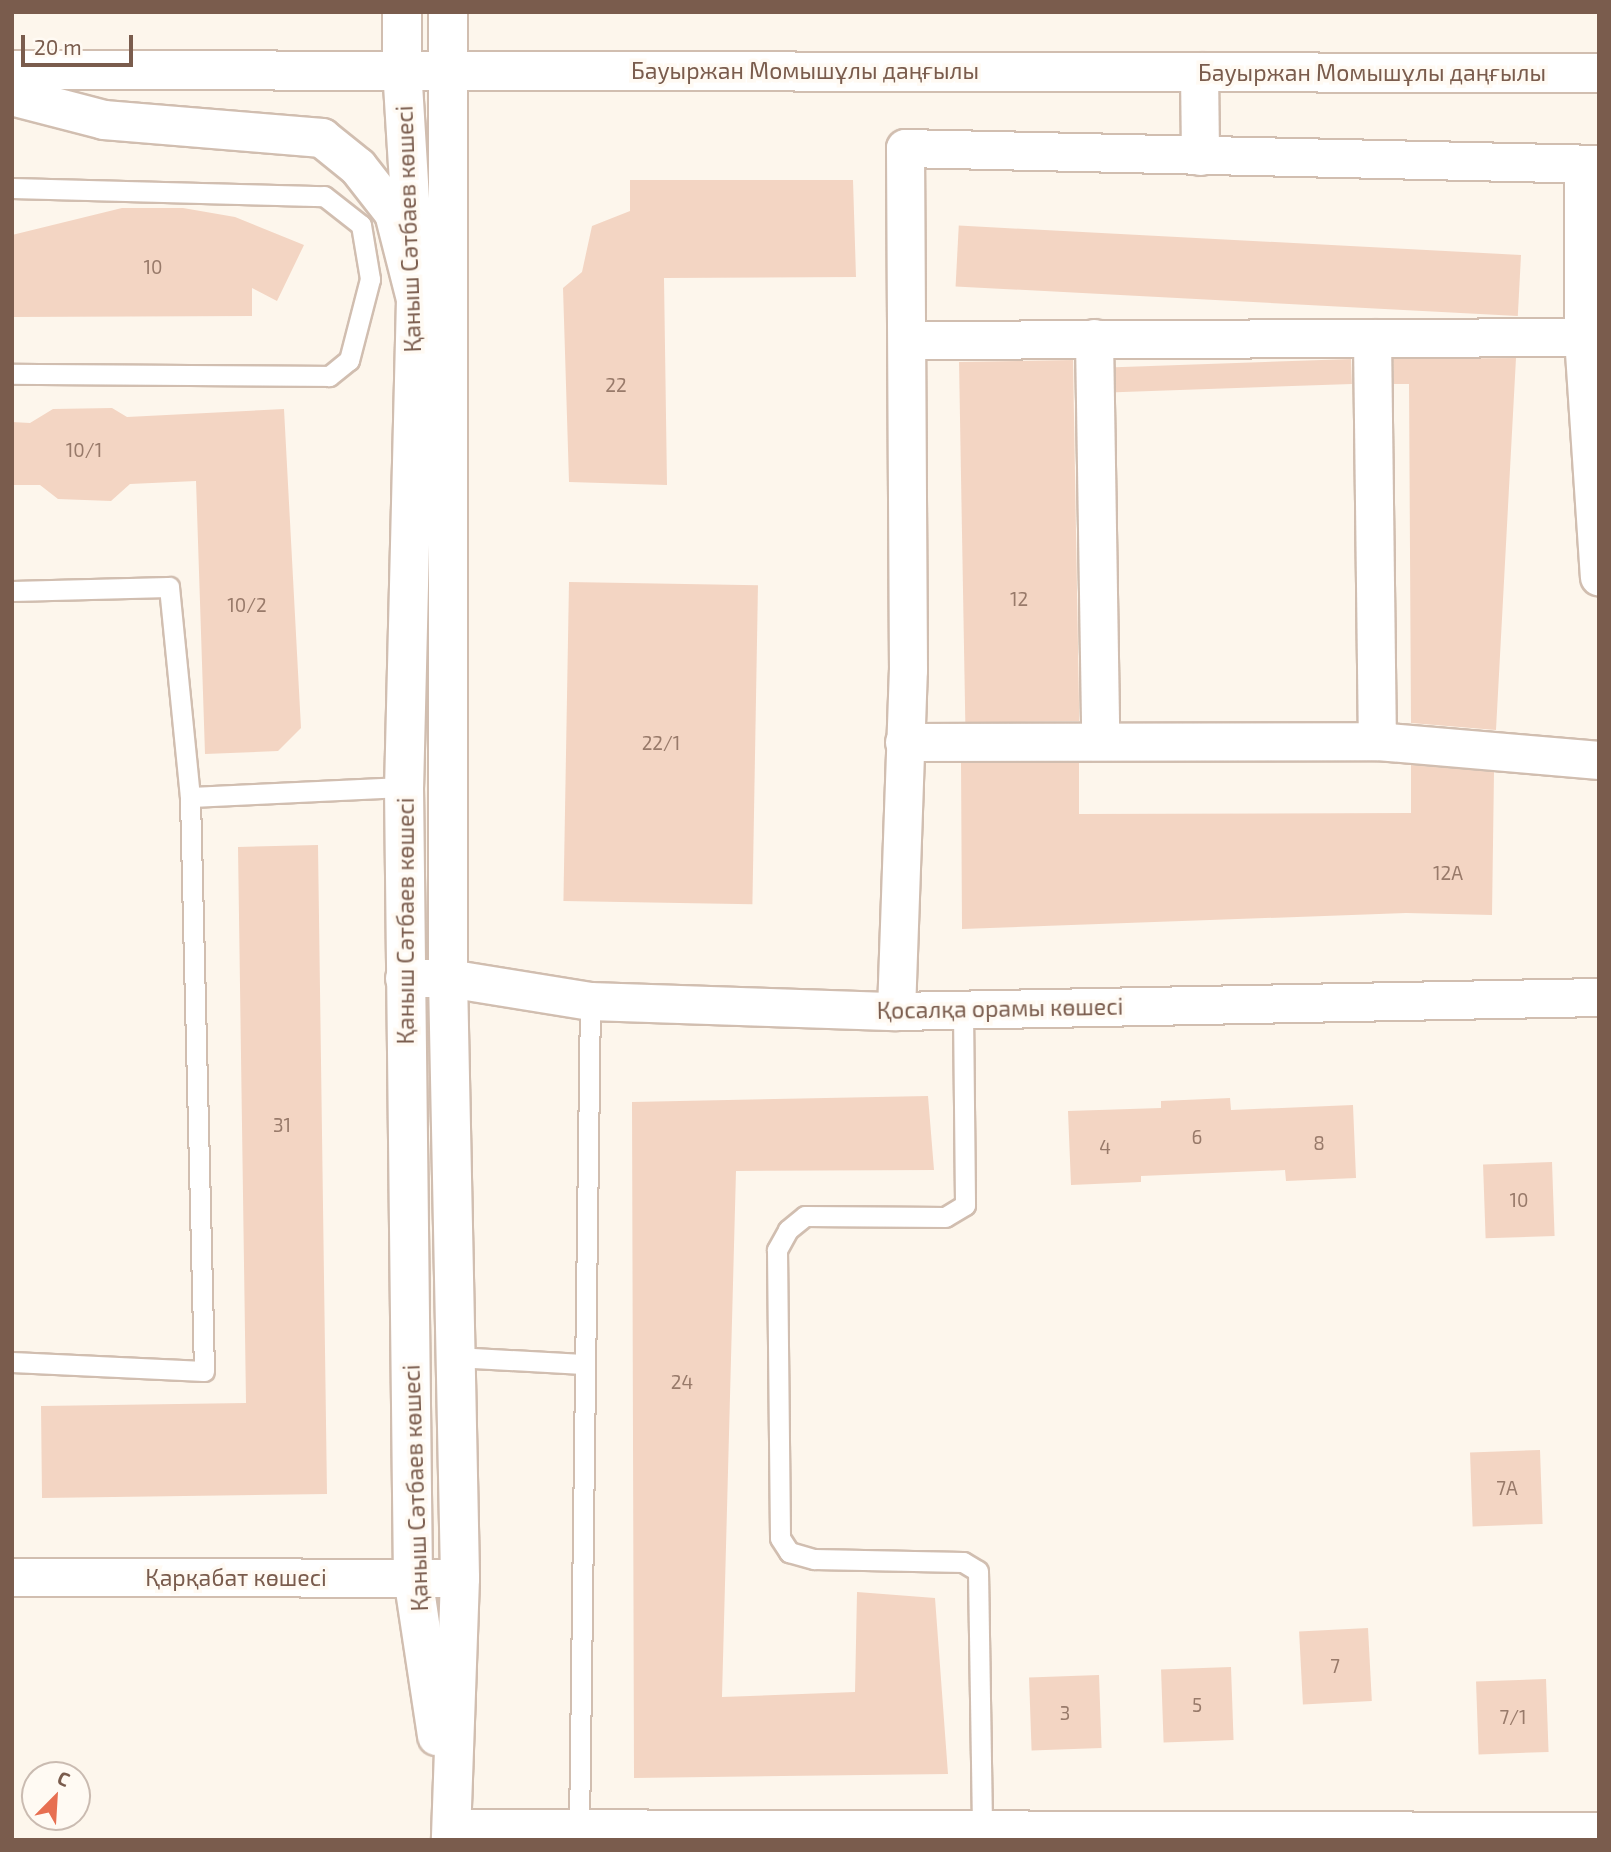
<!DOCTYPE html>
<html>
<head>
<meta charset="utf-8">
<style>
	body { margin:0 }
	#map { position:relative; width:1611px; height:1852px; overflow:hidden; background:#fdf6ec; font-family:"Exo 2",sans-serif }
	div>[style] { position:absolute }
	.building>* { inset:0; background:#f3d5c3; transform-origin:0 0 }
	.roads { filter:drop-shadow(2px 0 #d1beb0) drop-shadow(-2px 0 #d1beb0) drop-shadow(0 2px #d1beb0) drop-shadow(0 -2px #d1beb0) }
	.service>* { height:19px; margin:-9.5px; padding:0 9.5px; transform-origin:9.5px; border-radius:9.5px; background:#fff }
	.minor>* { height:37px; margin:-18.5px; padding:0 18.5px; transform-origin:18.5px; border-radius:18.5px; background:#fff }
	.tertiary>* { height:38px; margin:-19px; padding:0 19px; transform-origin:19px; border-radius:19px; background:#fff }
	.secondary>* { height:38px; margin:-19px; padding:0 19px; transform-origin:19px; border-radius:19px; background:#fff }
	span { translate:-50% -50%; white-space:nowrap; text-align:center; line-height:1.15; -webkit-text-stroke:7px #fffaf3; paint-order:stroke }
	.number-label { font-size:19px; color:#987a6a }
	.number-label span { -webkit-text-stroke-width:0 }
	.street-label { font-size:23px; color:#7a5c4d }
	.frame { position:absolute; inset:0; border:14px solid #7a5c4d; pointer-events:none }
	.north { position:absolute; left:21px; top:1761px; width:70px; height:70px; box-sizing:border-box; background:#fffaf3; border:2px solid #cabbb1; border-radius:50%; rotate:24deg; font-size:19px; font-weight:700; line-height:28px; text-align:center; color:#7a5c4d }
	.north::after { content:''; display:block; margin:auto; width:24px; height:32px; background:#e76f51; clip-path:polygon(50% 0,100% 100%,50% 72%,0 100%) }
	.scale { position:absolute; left:21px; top:35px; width:112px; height:32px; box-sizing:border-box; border:4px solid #7a5c4d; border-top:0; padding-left:9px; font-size:21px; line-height:24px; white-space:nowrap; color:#7a5c4d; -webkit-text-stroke:5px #fffaf3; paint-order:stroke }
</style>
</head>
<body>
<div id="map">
	<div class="building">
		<i style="clip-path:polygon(630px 180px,853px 180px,856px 277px,664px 278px,667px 485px,569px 482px,563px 288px,582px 272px,592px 226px,630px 211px)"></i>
		<i style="clip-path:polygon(122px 208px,183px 208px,235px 217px,304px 245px,277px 301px,252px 288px,252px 316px,12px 317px,12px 235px)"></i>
		<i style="left:1521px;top:255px;width:61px;height:563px;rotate:93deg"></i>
		<i style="clip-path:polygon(1516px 358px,1496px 730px,1411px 723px,1409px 384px,1394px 384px,1393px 359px)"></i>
		<i style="left:1351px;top:359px;width:25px;height:236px;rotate:88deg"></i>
		<i style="left:1073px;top:360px;width:361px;height:114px;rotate:89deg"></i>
		<i style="clip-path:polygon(112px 408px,127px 417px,284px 409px,301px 728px,278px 751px,205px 754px,196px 481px,130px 484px,111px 501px,58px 499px,40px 485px,12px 485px,12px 422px,30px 423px,53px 409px)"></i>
		<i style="left:569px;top:582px;width:189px;height:319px;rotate:1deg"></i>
		<i style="clip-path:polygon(961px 763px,1079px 763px,1079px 814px,1411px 813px,1411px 765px,1494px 772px,1492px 915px,1406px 913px,962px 929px)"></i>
		<i style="clip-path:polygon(318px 845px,327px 1494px,42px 1498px,41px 1406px,246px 1403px,238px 847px)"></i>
		<i style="clip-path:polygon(928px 1096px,934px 1170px,736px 1171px,722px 1697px,855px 1692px,857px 1592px,935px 1598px,948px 1774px,634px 1778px,632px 1102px)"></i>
		<i style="clip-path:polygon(1230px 1098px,1231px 1110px,1353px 1105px,1356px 1178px,1286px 1181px,1285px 1170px,1141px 1176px,1141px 1182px,1071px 1185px,1068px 1111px,1161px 1108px,1161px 1101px)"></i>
		<i style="left:1552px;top:1162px;width:74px;height:69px;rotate:88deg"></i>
		<i style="left:1540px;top:1450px;width:74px;height:70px;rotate:88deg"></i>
		<i style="left:1368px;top:1628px;width:73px;height:69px;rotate:87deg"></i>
		<i style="left:1231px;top:1667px;width:73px;height:70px;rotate:88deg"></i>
		<i style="left:1099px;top:1675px;width:73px;height:70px;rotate:88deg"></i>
		<i style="left:1546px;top:1679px;width:73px;height:70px;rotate:88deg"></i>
	</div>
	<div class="roads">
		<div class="service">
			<i style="left:12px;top:188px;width:312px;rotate:1.5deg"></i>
			<i style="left:324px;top:196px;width:47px;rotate:38.1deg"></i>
			<i style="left:361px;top:225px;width:55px;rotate:80.5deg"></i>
			<i style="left:370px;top:279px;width:84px;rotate:104.5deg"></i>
			<i style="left:349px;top:360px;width:26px;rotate:141deg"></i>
			<i style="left:329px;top:376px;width:317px;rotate:-179.6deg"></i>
			<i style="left:12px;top:591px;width:157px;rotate:-1.5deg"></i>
			<i style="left:169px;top:587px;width:211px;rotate:84.3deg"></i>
			<i style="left:190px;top:797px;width:214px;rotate:-2.7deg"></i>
			<i style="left:963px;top:1010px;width:195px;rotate:89.4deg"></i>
			<i style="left:965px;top:1205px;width:23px;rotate:149deg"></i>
			<i style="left:945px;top:1217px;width:140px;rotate:-179.6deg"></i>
			<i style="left:805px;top:1216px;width:22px;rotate:141deg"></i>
			<i style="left:788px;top:1230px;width:23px;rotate:119deg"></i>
			<i style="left:777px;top:1250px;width:288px;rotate:89.4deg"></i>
			<i style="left:780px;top:1538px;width:17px;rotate:57deg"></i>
			<i style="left:789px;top:1552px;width:26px;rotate:16deg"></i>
			<i style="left:814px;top:1559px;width:149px;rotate:1.2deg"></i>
			<i style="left:963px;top:1562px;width:17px;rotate:31deg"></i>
			<i style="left:978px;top:1571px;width:258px;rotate:89.1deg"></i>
			<i style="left:455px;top:1357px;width:128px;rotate:3.1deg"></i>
			<i style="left:12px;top:1362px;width:192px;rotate:2.7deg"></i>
			<i style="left:204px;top:1371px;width:574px;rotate:-91.4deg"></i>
			<i style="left:579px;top:1829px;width:828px;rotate:-89.24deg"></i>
		</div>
		<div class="minor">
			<i style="left:1199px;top:71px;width:85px;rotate:89.3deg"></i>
			<i style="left:1583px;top:166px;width:171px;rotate:90deg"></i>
			<i style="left:1583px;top:337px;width:240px;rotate:86.2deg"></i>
			<i style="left:1094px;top:338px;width:403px;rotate:89.1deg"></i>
			<i style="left:1372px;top:338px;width:403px;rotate:89.3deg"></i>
			<i style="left:907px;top:340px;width:676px;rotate:-0.25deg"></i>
			<i style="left:904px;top:742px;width:473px;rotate:-0.1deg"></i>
			<i style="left:1377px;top:741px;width:223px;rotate:4.9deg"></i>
			<i style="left:404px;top:978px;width:44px"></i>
			<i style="left:448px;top:978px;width:144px;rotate:9.2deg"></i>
			<i style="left:590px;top:1001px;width:306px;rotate:1.9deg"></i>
			<i style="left:896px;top:1011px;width:703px;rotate:-1.14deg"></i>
			<i style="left:896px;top:1011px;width:341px;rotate:-88deg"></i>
			<i style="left:908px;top:670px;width:522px;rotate:-90.33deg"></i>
			<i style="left:905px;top:148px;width:694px;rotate:1.32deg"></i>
			<i style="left:12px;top:1577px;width:448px;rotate:0.1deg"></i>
			<i style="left:451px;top:1828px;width:1148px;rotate:0.15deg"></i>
		</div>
		<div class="tertiary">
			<i style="left:402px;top:68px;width:231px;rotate:86.5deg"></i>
			<i style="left:416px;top:299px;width:488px;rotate:91.4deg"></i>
			<i style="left:404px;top:787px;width:790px;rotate:89.35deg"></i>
			<i style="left:413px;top:1577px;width:161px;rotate:81.4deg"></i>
			<i style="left:448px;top:68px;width:910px;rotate:90deg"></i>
			<i style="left:448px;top:978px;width:600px;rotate:88.85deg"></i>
			<i style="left:460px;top:1578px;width:262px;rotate:92deg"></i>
		</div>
		<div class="secondary">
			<i style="left:402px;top:68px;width:56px;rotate:-90deg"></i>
			<i style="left:448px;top:68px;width:56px;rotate:-90deg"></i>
			<i style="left:12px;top:70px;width:1587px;rotate:0.11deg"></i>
			<i style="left:12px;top:96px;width:95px;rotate:14.6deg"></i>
			<i style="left:104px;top:120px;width:219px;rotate:4.7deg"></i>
			<i style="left:322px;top:138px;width:46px;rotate:38.9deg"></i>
			<i style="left:358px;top:167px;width:58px;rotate:52deg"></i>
			<i style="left:394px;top:213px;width:89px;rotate:75.7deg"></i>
		</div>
	</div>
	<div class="number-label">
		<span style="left:153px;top:267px">10</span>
		<span style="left:616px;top:385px">22</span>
		<span style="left:84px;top:450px">10/1</span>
		<span style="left:1019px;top:599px">12</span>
		<span style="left:247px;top:605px">10/2</span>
		<span style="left:661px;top:743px">22/1</span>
		<span style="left:1448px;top:873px">12А</span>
		<span style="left:282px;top:1125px">31</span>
		<span style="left:1197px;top:1137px">6</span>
		<span style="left:1319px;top:1143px">8</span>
		<span style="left:1105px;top:1147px">4</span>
		<span style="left:1519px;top:1200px">10</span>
		<span style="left:682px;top:1382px">24</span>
		<span style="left:1507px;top:1488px">7А</span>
		<span style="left:1335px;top:1666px">7</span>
		<span style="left:1197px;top:1705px">5</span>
		<span style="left:1065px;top:1713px">3</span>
		<span style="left:1513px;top:1717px">7/1</span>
	</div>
	<div class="street-label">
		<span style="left:805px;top:70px">Бауыржан Момышұлы даңғылы</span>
		<span style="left:1372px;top:72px">Бауыржан Момышұлы даңғылы</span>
		<span style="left:408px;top:229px;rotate:-92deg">Қаныш Сәтбаев көшесі</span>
		<span style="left:405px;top:921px;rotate:-90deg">Қаныш Сәтбаев көшесі</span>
		<span style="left:1000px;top:1008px;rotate:-1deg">Қосалқа орамы көшесі</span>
		<span style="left:415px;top:1488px;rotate:-92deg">Қаныш Сәтбаев көшесі</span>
		<span style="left:236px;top:1577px">Қарқабат көшесі</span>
	</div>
	<div class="frame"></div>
	<div class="north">С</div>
	<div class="scale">20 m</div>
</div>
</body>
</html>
